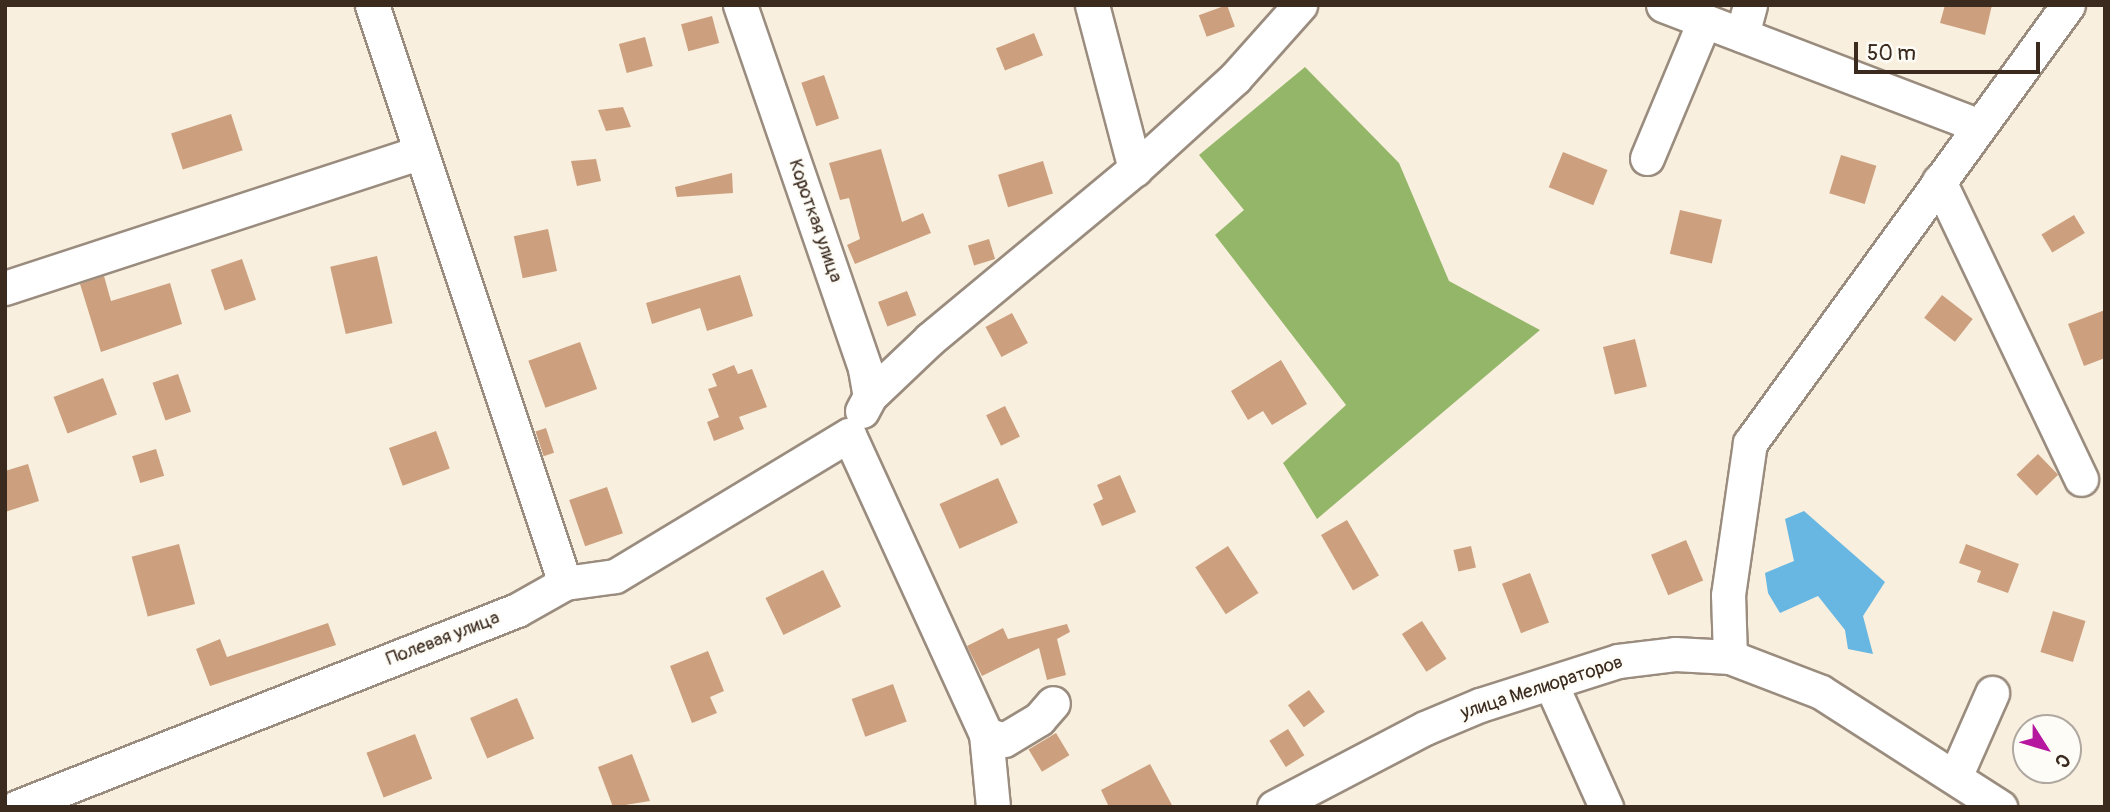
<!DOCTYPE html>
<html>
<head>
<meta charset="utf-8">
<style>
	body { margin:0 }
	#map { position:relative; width:2110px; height:812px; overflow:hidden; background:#f8efde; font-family:Pangolin,sans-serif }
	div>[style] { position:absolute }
	.forest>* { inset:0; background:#94b669 }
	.water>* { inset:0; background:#68b6e2 }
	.building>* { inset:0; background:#cca07f; transform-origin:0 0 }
	.roads { filter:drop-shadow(2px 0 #9a8c7e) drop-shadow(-2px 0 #9a8c7e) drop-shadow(0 2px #9a8c7e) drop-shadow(0 -2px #9a8c7e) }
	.minor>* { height:33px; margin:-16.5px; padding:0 16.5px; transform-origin:16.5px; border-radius:16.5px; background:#fff }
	span { translate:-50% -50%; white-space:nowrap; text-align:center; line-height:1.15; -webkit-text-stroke:5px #fdfcf7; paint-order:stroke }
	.street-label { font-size:19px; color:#3b2a1e }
	.frame { position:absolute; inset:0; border:7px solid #3b2a1e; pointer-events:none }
	.north { position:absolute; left:2012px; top:714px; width:70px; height:70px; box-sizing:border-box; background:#fdfcf7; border:2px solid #afa8a0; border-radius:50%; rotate:127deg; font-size:19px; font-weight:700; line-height:28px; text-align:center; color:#3b2a1e }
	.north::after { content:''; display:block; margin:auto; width:24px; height:32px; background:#b5179e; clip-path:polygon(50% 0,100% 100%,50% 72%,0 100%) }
	.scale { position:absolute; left:1854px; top:42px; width:186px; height:32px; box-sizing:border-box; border:4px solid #3b2a1e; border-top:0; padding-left:9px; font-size:21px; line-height:24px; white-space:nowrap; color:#3b2a1e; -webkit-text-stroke:5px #fdfcf7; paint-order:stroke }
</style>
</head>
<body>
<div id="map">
	<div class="forest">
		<i style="clip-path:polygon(1305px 67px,1399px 163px,1449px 281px,1540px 330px,1317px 519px,1283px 463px,1346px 405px,1215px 235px,1244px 210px,1199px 155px)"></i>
	</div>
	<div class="water">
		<i style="clip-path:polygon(1804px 511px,1885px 582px,1863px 616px,1873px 654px,1848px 649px,1845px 630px,1818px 596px,1780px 613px,1768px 593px,1765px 573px,1794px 561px,1785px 519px)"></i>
	</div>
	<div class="building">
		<i style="left:1227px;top:5px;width:23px;height:30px;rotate:70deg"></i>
		<i style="clip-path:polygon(1945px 5px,1992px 5px,1985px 35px,1940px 23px)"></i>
		<i style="left:712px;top:16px;width:28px;height:32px;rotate:75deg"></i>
		<i style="left:1034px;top:33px;width:24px;height:41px;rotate:68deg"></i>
		<i style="left:645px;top:37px;width:30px;height:27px;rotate:75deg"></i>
		<i style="left:824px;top:75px;width:46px;height:24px;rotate:71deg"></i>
		<i style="clip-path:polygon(623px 107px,631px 127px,606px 131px,598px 110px)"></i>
		<i style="left:231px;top:114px;width:38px;height:63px;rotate:72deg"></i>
		<i style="clip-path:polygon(881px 149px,902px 222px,923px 213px,931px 233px,855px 264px,847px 245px,860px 239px,849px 198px,840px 200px,829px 163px)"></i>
		<i style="left:1563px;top:152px;width:48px;height:38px;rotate:22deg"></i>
		<i style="left:1841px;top:155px;width:37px;height:40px;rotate:17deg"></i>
		<i style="clip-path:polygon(596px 159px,601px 181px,577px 186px,571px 161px)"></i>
		<i style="left:1043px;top:161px;width:34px;height:47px;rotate:73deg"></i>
		<i style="clip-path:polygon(732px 173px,733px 193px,677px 197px,675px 187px)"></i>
		<i style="left:1680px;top:210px;width:43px;height:45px;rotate:13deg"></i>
		<i style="left:2074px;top:215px;width:21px;height:38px;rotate:59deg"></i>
		<i style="left:548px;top:229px;width:43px;height:35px;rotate:78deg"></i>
		<i style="left:989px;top:239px;width:21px;height:22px;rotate:73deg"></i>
		<i style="left:377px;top:256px;width:69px;height:48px;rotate:77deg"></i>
		<i style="left:242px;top:259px;width:43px;height:33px;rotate:71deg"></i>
		<i style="clip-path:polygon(740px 275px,753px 316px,707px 331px,700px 308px,652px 324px,646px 303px)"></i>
		<i style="clip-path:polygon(104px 276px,111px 301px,170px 283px,182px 324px,101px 352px,80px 284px)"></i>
		<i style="left:907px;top:291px;width:26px;height:31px;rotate:69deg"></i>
		<i style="left:1942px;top:295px;width:39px;height:29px;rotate:38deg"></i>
		<i style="clip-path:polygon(2105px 310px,2105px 358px,2084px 366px,2068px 324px)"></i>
		<i style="left:1012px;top:313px;width:34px;height:30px;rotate:62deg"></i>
		<i style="left:1635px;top:339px;width:49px;height:33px;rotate:76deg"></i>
		<i style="left:580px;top:342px;width:50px;height:55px;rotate:70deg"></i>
		<i style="clip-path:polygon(1281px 360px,1307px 404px,1272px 425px,1263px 411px,1248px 420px,1231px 391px)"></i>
		<i style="clip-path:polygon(734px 365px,738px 374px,752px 369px,767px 407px,739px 417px,744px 429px,714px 441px,707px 422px,719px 417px,708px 389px,717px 386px,712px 374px)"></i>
		<i style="left:178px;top:374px;width:40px;height:27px;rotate:71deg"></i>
		<i style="left:103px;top:378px;width:39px;height:53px;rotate:69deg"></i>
		<i style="left:1005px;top:406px;width:34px;height:21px;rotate:64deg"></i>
		<i style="left:546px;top:428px;width:26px;height:11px;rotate:72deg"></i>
		<i style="left:436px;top:431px;width:40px;height:50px;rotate:70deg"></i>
		<i style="left:156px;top:449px;width:28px;height:25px;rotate:73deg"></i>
		<i style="left:2038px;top:454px;width:29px;height:30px;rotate:46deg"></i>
		<i style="clip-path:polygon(28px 464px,39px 501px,5px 512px,5px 471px)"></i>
		<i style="clip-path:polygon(1120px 475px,1136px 512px,1102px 526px,1093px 504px,1103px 499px,1097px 485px)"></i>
		<i style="left:998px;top:478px;width:49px;height:64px;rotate:66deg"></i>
		<i style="left:607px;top:487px;width:49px;height:40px;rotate:71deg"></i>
		<i style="left:1347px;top:520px;width:64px;height:30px;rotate:60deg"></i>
		<i style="left:1686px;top:540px;width:44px;height:38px;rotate:67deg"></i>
		<i style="left:179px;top:544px;width:62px;height:49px;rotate:75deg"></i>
		<i style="clip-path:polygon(1966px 544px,2019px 564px,2008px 593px,1977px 582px,1981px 571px,1959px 563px)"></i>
		<i style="left:1228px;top:546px;width:56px;height:39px;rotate:57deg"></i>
		<i style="left:1471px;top:546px;width:22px;height:18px;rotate:77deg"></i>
		<i style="left:823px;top:570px;width:41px;height:64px;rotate:64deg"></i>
		<i style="left:1530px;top:573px;width:53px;height:30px;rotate:69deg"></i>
		<i style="left:2053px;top:611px;width:34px;height:43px;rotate:17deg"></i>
		<i style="left:1422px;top:621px;width:45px;height:24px;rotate:57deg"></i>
		<i style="clip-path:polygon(328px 623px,336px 645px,210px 686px,196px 649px,220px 639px,227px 657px)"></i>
		<i style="clip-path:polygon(1067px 624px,1070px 632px,1057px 639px,1066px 675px,1047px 680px,1039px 648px,982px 676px,967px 646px,1003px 628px,1008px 639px)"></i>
		<i style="clip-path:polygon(708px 651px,724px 691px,710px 697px,717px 713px,692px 723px,670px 666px)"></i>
		<i style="left:893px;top:684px;width:40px;height:44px;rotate:70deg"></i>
		<i style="left:1309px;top:690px;width:27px;height:26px;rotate:54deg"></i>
		<i style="left:517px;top:698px;width:44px;height:51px;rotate:67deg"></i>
		<i style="left:1288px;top:729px;width:31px;height:22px;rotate:58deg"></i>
		<i style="left:1056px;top:733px;width:26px;height:32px;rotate:59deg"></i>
		<i style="left:415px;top:734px;width:48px;height:52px;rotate:69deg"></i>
		<i style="clip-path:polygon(632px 754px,650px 801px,613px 807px,598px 767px)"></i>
		<i style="clip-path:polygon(1150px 764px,1173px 807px,1109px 807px,1101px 790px)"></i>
	</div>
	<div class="roads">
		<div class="minor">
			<i style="left:372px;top:5px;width:609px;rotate:71.54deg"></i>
			<i style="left:740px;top:5px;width:385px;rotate:71deg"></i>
			<i style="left:865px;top:369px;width:27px;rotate:80deg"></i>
			<i style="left:870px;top:396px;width:17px;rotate:118deg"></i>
			<i style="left:1092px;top:5px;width:170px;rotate:75.3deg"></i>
			<i style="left:1663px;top:5px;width:336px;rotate:20.9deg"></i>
			<i style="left:1742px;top:35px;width:31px;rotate:-75deg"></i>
			<i style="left:1647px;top:158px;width:147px;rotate:-67.3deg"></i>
			<i style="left:1939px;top:181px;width:330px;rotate:64.5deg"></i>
			<i style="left:5px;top:288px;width:435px;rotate:-18.1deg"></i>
			<i style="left:870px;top:396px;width:83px;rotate:-43.5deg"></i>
			<i style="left:930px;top:339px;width:266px;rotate:-39.7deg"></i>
			<i style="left:1135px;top:169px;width:135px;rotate:-42.3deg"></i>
			<i style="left:1235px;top:78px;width:98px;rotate:-48.3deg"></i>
			<i style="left:849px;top:435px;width:329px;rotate:65.4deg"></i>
			<i style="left:986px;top:734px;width:73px;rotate:84.5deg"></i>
			<i style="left:1730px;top:657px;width:62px;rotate:-91.8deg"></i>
			<i style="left:1728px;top:595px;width:154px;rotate:-81.8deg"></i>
			<i style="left:1750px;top:443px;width:541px;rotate:-54.02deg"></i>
			<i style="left:1551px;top:684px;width:135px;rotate:65.9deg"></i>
			<i style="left:986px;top:734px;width:19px;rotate:18deg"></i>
			<i style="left:1004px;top:740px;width:41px;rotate:-31deg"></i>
			<i style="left:1039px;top:719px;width:21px;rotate:-49deg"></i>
			<i style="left:1955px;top:777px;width:92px;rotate:-66.2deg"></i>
			<i style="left:17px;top:807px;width:537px;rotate:-21.5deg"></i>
			<i style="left:517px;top:610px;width:55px;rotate:-29.4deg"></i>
			<i style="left:565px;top:583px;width:50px;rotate:-8deg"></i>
			<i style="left:615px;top:576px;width:273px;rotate:-31.1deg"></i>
			<i style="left:1274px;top:807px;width:170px;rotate:-27.6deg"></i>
			<i style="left:1425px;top:728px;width:60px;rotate:-22.7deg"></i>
			<i style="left:1480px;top:705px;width:145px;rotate:-17.7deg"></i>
			<i style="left:1618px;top:661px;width:57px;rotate:-7deg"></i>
			<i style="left:1675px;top:654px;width:55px;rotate:3.1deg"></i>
			<i style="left:1730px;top:657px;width:97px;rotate:21deg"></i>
			<i style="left:1821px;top:692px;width:213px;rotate:32.7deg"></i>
		</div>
	</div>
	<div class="street-label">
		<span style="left:815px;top:221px;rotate:71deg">Короткая улица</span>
		<span style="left:443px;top:639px;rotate:-21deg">Полевая улица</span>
		<span style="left:1542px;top:688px;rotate:-18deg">улица Мелиораторов</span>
	</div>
	<div class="frame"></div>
	<div class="north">С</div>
	<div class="scale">50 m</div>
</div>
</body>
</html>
